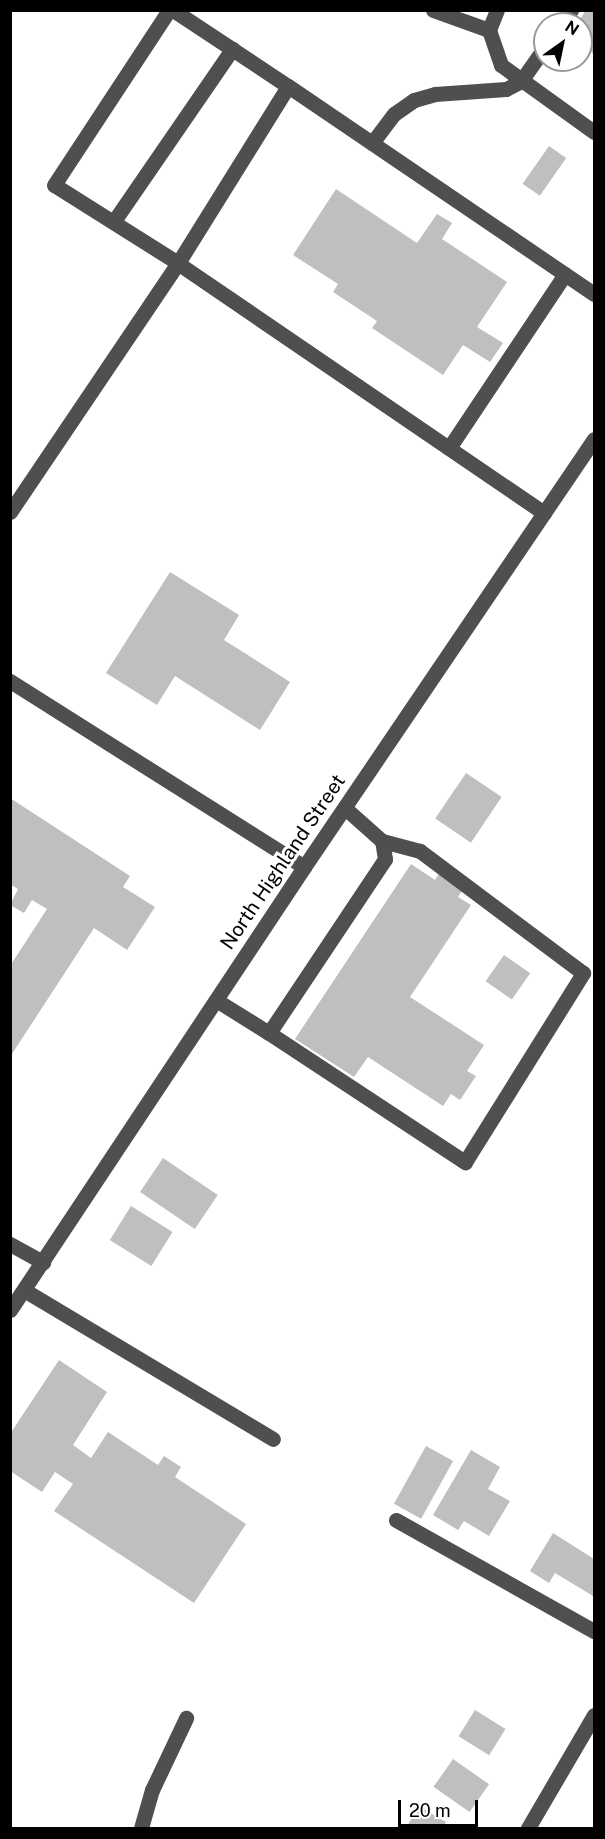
<!DOCTYPE html>
<html>
<head>
<meta charset="utf-8">
<style>
	body { margin:0 }
	#map { position:relative; width:605px; height:1839px; overflow:hidden; background:#fff; font-family:"Public Sans",sans-serif }
	div>[style] { position:absolute }
	.building>* { inset:0; background:#bfbfbf; transform-origin:0 0 }
	.minor>* { height:15px; margin:-7.5px; padding:0 7.5px; transform-origin:7.5px; border-radius:7.5px; background:#4f4f4f }
	span { translate:-50% -50%; white-space:nowrap; text-align:center; line-height:1.15; -webkit-text-stroke:6px #fff; paint-order:stroke }
	.street-label { font-size:20px; color:#000 }
	.frame { position:absolute; inset:0; border:12px solid #000; pointer-events:none }
	.north { position:absolute; left:533px; top:12px; width:60px; height:60px; box-sizing:border-box; background:#fff; border:2px solid #999; border-radius:50%; rotate:33deg; font-size:16px; font-weight:700; line-height:24px; text-align:center; color:#000 }
	.north::after { content:''; display:block; margin:auto; width:21px; height:27px; background:#000; clip-path:polygon(50% 0,100% 100%,50% 72%,0 100%) }
	.scale { position:absolute; left:398px; top:1800px; width:80px; height:27px; box-sizing:border-box; border:3px solid #000; border-top:0; padding-left:8px; font-size:18px; line-height:21px; white-space:nowrap; color:#000; -webkit-text-stroke:4px #fff; paint-order:stroke }
</style>
</head>
<body>
<div id="map">
	<div class="building">
		<i style="clip-path:polygon(586px 10px,594px 10px,594px 54px,581px 45px,581px 24px,577px 24px)"></i>
		<i style="left:549px;top:146px;width:21px;height:46px;rotate:35deg"></i>
		<i style="clip-path:polygon(336px 189px,417px 243px,437px 214px,452px 223px,442px 239px,507px 282px,477px 327px,503px 343px,490px 362px,463px 345px,443px 375px,372px 328px,377px 321px,333px 292px,338px 284px,293px 255px)"></i>
		<i style="clip-path:polygon(170px 572px,239px 615px,224px 640px,290px 682px,260px 730px,175px 676px,157px 705px,106px 673px)"></i>
		<i style="left:466px;top:773px;width:43px;height:55px;rotate:34deg"></i>
		<i style="clip-path:polygon(10px 798px,130px 876px,123px 887px,155px 907px,127px 950px,94px 928px,10px 1057px,10px 966px,47px 909px,32px 900px,24px 913px,10px 905px,18px 889px,10px 884px)"></i>
		<i style="clip-path:polygon(411px 864px,435px 880px,440px 872px,464px 888px,458px 897px,471px 905px,410px 997px,484px 1045px,467px 1071px,476px 1076px,460px 1100px,451px 1094px,443px 1106px,368px 1057px,354px 1077px,295px 1039px)"></i>
		<i style="left:504px;top:955px;width:32px;height:32px;rotate:35deg"></i>
		<i style="left:163px;top:1158px;width:66px;height:41px;rotate:34deg"></i>
		<i style="left:131px;top:1206px;width:49px;height:40px;rotate:32deg"></i>
		<i style="clip-path:polygon(59px 1360px,107px 1392px,73px 1445px,91px 1458px,108px 1432px,158px 1465px,164px 1456px,181px 1467px,175px 1477px,246px 1524px,194px 1603px,54px 1511px,73px 1484px,55px 1472px,42px 1492px,10px 1471px,10px 1434px)"></i>
		<i style="left:426px;top:1446px;width:31px;height:66px;rotate:29deg"></i>
		<i style="clip-path:polygon(471px 1450px,500px 1467px,488px 1489px,510px 1501px,489px 1536px,464px 1521px,458px 1530px,433px 1515px)"></i>
		<i style="clip-path:polygon(553px 1533px,594px 1559px,593px 1596px,555px 1573px,549px 1583px,530px 1571px)"></i>
		<i style="left:475px;top:1710px;width:36px;height:31px;rotate:32deg"></i>
		<i style="left:453px;top:1759px;width:44px;height:34px;rotate:35deg"></i>
		<i style="clip-path:polygon(419px 1806px,446px 1822px,442px 1828px,406px 1828px)"></i>
	</div>
	<div class="minor">
		<i style="left:173px;top:10px;width:138px;rotate:33.5deg"></i>
		<i style="left:433px;top:10px;width:59px;rotate:19.7deg"></i>
		<i style="left:497px;top:10px;width:22px;rotate:112deg"></i>
		<i style="left:489px;top:30px;width:37px;rotate:71deg"></i>
		<i style="left:501px;top:65px;width:115px;rotate:35.8deg"></i>
		<i style="left:562px;top:24px;width:17px;rotate:-57deg"></i>
		<i style="left:372px;top:143px;width:36px;rotate:-53deg"></i>
		<i style="left:394px;top:114px;width:24px;rotate:-35deg"></i>
		<i style="left:414px;top:100px;width:22px;rotate:-16deg"></i>
		<i style="left:435px;top:94px;width:71px;rotate:-4deg"></i>
		<i style="left:506px;top:89px;width:17px;rotate:-28deg"></i>
		<i style="left:521px;top:81px;width:42px;rotate:-54.8deg"></i>
		<i style="left:114px;top:221px;width:209px;rotate:-55.5deg"></i>
		<i style="left:449px;top:448px;width:209px;rotate:-56.3deg"></i>
		<i style="left:10px;top:512px;width:300px;rotate:-56deg"></i>
		<i style="left:178px;top:263px;width:146px;rotate:-147.8deg"></i>
		<i style="left:54px;top:185px;width:209px;rotate:-56.7deg"></i>
		<i style="left:544px;top:513px;width:443px;rotate:-145.7deg"></i>
		<i style="left:178px;top:263px;width:208px;rotate:-58.1deg"></i>
		<i style="left:288px;top:86px;width:370px;rotate:34.2deg"></i>
		<i style="left:10px;top:681px;width:348px;rotate:32.3deg"></i>
		<i style="left:216px;top:1000px;width:62px;rotate:31.9deg"></i>
		<i style="left:269px;top:1033px;width:209px;rotate:-56.3deg"></i>
		<i style="left:385px;top:859px;width:18px;rotate:-99deg"></i>
		<i style="left:382px;top:841px;width:50px;rotate:-138.3deg"></i>
		<i style="left:269px;top:1033px;width:235px;rotate:33.4deg"></i>
		<i style="left:465px;top:1162px;width:223px;rotate:-58deg"></i>
		<i style="left:583px;top:973px;width:204px;rotate:-143.2deg"></i>
		<i style="left:420px;top:851px;width:39px;rotate:-165deg"></i>
		<i style="left:10px;top:1244px;width:38px;rotate:29deg"></i>
		<i style="left:24px;top:1290px;width:290px;rotate:30.9deg"></i>
		<i style="left:10px;top:1310px;width:532px;rotate:-56.43deg"></i>
		<i style="left:304px;top:867px;width:517px;rotate:-55.88deg"></i>
		<i style="left:396px;top:1520px;width:227px;rotate:29.3deg"></i>
		<i style="left:141px;top:1828px;width:40px;rotate:-74deg"></i>
		<i style="left:152px;top:1790px;width:80px;rotate:-64.7deg"></i>
		<i style="left:528px;top:1828px;width:131px;rotate:-59.7deg"></i>
	</div>
	<div class="street-label">
		<span style="left:283px;top:862px;rotate:-56deg">North Highland Street</span>
	</div>
	<div class="frame"></div>
	<div class="north">N</div>
	<div class="scale">20 m</div>
</div>
</body>
</html>
